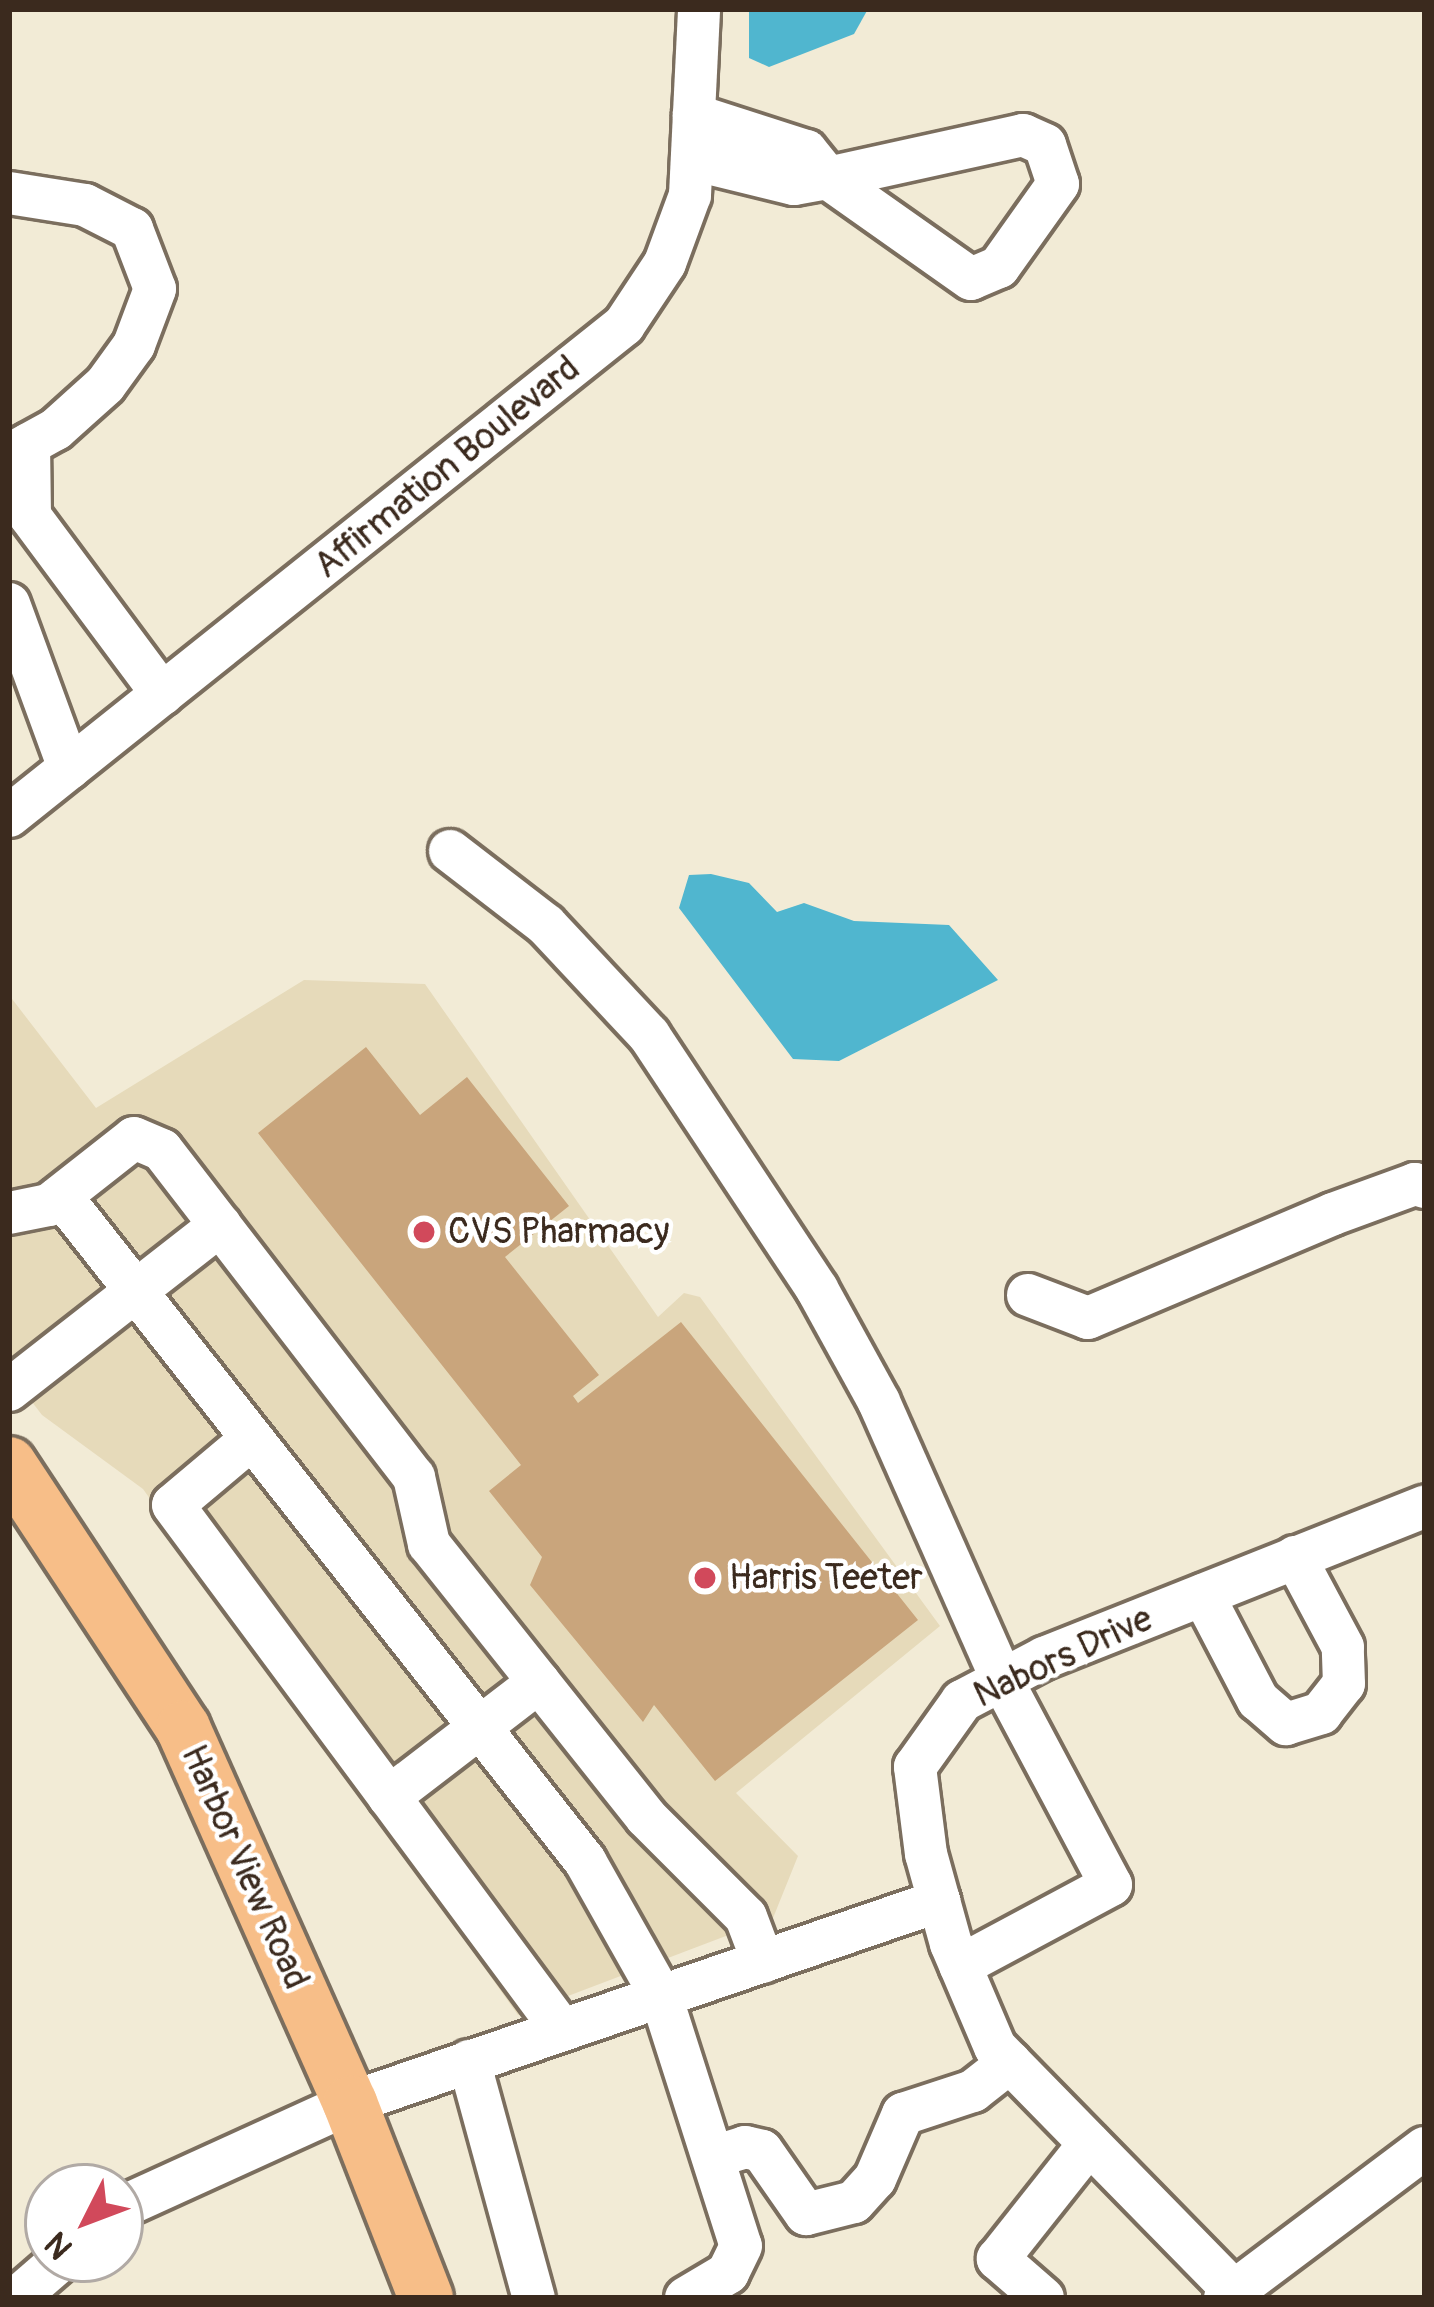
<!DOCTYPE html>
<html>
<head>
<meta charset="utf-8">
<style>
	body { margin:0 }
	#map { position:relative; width:1434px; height:2307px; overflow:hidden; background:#f2ebd6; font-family:Pangolin,sans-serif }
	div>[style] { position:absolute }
	.built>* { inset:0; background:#e6daba }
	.water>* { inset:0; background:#50b6cf }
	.building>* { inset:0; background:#c9a57c }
	.roads { filter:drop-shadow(3px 0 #7b6e5e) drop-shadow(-3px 0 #7b6e5e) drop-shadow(0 3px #7b6e5e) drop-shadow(0 -3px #7b6e5e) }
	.minor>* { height:42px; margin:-21px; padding:0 21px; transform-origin:21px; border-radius:21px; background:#fff }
	.major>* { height:54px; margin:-27px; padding:0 27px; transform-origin:27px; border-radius:27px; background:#f7be88 }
	.dots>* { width:33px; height:33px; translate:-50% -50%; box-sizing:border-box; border:6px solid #fff; border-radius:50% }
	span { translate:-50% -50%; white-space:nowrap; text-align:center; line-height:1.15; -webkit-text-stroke:9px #fff; paint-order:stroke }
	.street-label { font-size:36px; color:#3b2a1e }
	.poi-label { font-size:36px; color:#3b2a1e }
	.left { translate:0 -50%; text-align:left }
	.frame { position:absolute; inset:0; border:12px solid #3b2a1e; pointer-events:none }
	.north { position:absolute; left:24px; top:2163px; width:120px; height:120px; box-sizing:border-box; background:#fff; border:3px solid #b1aaa5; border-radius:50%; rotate:228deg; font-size:33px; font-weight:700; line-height:48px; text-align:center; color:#3b2a1e }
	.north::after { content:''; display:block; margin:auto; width:42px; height:54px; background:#d1495b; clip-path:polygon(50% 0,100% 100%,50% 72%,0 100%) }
</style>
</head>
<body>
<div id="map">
	<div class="built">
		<i style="clip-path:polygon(304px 980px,425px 984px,658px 1317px,684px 1293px,700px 1297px,940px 1626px,736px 1793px,798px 1856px,773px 1918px,518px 2015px,143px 1489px,42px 1415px,9px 1372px,9px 995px,96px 1108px)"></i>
	</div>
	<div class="water">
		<i style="clip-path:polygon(749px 9px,868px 9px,854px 34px,769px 67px,749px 58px)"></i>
		<i style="clip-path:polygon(711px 874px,749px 883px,777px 912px,804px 903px,854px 921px,949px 925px,998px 980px,839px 1061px,793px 1059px,679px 908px,689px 875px)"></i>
	</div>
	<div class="building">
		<i style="clip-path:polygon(366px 1047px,420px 1115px,467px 1077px,569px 1206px,505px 1257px,599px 1375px,573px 1396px,578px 1403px,681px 1322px,918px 1620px,715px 1781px,654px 1705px,643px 1722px,530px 1585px,542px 1557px,489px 1491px,521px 1465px,258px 1133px)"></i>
	</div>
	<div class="roads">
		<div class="minor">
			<i style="left:692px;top:159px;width:105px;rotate:13.8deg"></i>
			<i style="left:794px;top:184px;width:35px;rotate:-10deg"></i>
			<i style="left:828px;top:178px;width:200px;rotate:-12.4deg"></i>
			<i style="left:1023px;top:135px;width:24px;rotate:24deg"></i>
			<i style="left:1045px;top:145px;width:41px;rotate:71.6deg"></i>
			<i style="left:1058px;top:184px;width:102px;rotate:125.4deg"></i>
			<i style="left:999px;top:267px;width:30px;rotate:157deg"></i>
			<i style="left:971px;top:279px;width:175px;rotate:-144.8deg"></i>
			<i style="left:828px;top:178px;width:35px;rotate:-129deg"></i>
			<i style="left:806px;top:151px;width:118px;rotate:-162.2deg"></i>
			<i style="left:9px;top:193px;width:77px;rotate:9deg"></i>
			<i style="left:85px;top:205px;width:53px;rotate:27.1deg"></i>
			<i style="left:132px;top:229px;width:64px;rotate:69deg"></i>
			<i style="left:155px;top:289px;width:60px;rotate:110.6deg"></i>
			<i style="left:134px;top:345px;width:49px;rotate:125.9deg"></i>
			<i style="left:105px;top:385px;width:66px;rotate:138.1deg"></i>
			<i style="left:56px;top:429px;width:54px;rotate:151deg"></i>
			<i style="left:29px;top:444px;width:72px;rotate:89.2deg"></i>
			<i style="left:30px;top:516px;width:222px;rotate:53.4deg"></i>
			<i style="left:9px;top:604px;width:175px;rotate:69.9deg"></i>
			<i style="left:9px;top:816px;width:787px;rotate:-38.6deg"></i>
			<i style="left:624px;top:325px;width:74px;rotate:-56.5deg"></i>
			<i style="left:665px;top:263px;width:72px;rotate:-69.8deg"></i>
			<i style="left:690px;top:195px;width:186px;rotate:-87.2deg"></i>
			<i style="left:450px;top:851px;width:121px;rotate:37.6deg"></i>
			<i style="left:546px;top:925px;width:151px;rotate:46.9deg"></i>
			<i style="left:649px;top:1035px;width:305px;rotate:56.5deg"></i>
			<i style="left:817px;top:1289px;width:129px;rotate:61.2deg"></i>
			<i style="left:879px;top:1402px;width:304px;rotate:66.1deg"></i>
			<i style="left:1002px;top:1680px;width:232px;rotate:62deg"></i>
			<i style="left:1111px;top:1885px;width:171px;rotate:151.8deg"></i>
			<i style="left:61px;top:1196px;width:847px;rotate:51.76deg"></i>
			<i style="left:585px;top:1861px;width:155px;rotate:60.6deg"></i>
			<i style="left:661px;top:1996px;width:262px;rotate:72.3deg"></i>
			<i style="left:741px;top:2246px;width:30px;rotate:116deg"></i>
			<i style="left:728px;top:2273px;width:49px;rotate:149.2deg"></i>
			<i style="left:9px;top:1213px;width:41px;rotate:-11.3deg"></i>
			<i style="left:49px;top:1205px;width:108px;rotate:-38.2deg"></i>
			<i style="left:134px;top:1138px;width:30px;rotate:23deg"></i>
			<i style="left:162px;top:1150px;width:413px;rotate:52.4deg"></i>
			<i style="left:414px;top:1477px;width:69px;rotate:77.4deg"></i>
			<i style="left:429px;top:1544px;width:349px;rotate:51.5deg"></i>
			<i style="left:646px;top:1817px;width:141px;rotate:45deg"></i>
			<i style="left:746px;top:1917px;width:48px;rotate:69.3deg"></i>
			<i style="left:1028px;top:1295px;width:64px;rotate:21deg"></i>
			<i style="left:1088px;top:1318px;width:266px;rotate:-23deg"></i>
			<i style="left:1333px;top:1214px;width:87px;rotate:-20.1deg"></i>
			<i style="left:1415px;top:1184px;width:10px;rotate:17deg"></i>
			<i style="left:9px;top:1390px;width:268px;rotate:-38deg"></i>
			<i style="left:249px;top:1441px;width:99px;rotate:139.9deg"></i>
			<i style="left:173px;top:1505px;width:653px;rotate:53.46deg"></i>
			<i style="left:1203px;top:1595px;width:119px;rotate:62.4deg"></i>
			<i style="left:1258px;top:1700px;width:37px;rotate:41deg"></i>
			<i style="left:1286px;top:1724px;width:37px;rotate:-17deg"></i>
			<i style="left:1321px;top:1713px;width:37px;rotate:-52deg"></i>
			<i style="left:1344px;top:1684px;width:37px;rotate:-92deg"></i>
			<i style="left:1343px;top:1647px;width:102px;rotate:-118.1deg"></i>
			<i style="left:389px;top:1797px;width:189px;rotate:-37.5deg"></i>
			<i style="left:469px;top:2061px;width:246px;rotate:74.7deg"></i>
			<i style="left:713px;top:2157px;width:34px;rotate:-17deg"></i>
			<i style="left:745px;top:2147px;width:17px;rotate:13deg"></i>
			<i style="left:762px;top:2151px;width:77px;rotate:55.1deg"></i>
			<i style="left:806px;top:2214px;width:49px;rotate:-14deg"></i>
			<i style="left:854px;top:2202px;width:31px;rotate:-48deg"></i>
			<i style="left:875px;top:2179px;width:71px;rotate:-66.7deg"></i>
			<i style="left:903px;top:2114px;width:74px;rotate:-18.2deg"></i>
			<i style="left:973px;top:2091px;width:47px;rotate:-38.1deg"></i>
			<i style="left:120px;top:2208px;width:253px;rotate:-24.5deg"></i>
			<i style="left:350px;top:2103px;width:623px;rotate:-18.93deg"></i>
			<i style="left:1233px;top:2290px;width:340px;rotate:-134.4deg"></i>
			<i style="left:995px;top:2047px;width:112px;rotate:-113.1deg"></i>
			<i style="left:951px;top:1944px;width:93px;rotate:-105.5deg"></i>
			<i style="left:926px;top:1854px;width:88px;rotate:-97.2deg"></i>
			<i style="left:915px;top:1767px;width:81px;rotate:-54.5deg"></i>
			<i style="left:962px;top:1701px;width:93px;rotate:-27.7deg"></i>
			<i style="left:1044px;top:1658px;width:410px;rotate:-21.7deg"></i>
			<i style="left:17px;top:2298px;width:60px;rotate:-40.9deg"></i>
			<i style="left:1043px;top:2298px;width:60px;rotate:-139.1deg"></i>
			<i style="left:998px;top:2259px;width:147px;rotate:-51.6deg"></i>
			<i style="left:1225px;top:2298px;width:250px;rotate:-36.9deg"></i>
		</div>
		<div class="major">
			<i style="left:9px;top:1464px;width:316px;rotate:56.6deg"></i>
			<i style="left:183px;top:1728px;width:411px;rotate:66deg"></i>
			<i style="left:350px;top:2103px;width:209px;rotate:68.7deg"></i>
		</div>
	</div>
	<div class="dots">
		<i style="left:424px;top:1232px;background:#d1495b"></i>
		<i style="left:705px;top:1578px;background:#d1495b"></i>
	</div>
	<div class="street-label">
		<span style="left:447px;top:467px;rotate:-39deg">Affirmation Boulevard</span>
		<span style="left:1063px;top:1657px;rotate:-25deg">Nabors Drive</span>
		<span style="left:245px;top:1867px;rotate:66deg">Harbor View Road</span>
	</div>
	<div class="poi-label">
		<span class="left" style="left:448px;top:1232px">CVS Pharmacy</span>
		<span class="left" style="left:729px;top:1578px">Harris Teeter</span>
	</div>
	<div class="frame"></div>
	<div class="north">N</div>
</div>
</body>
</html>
